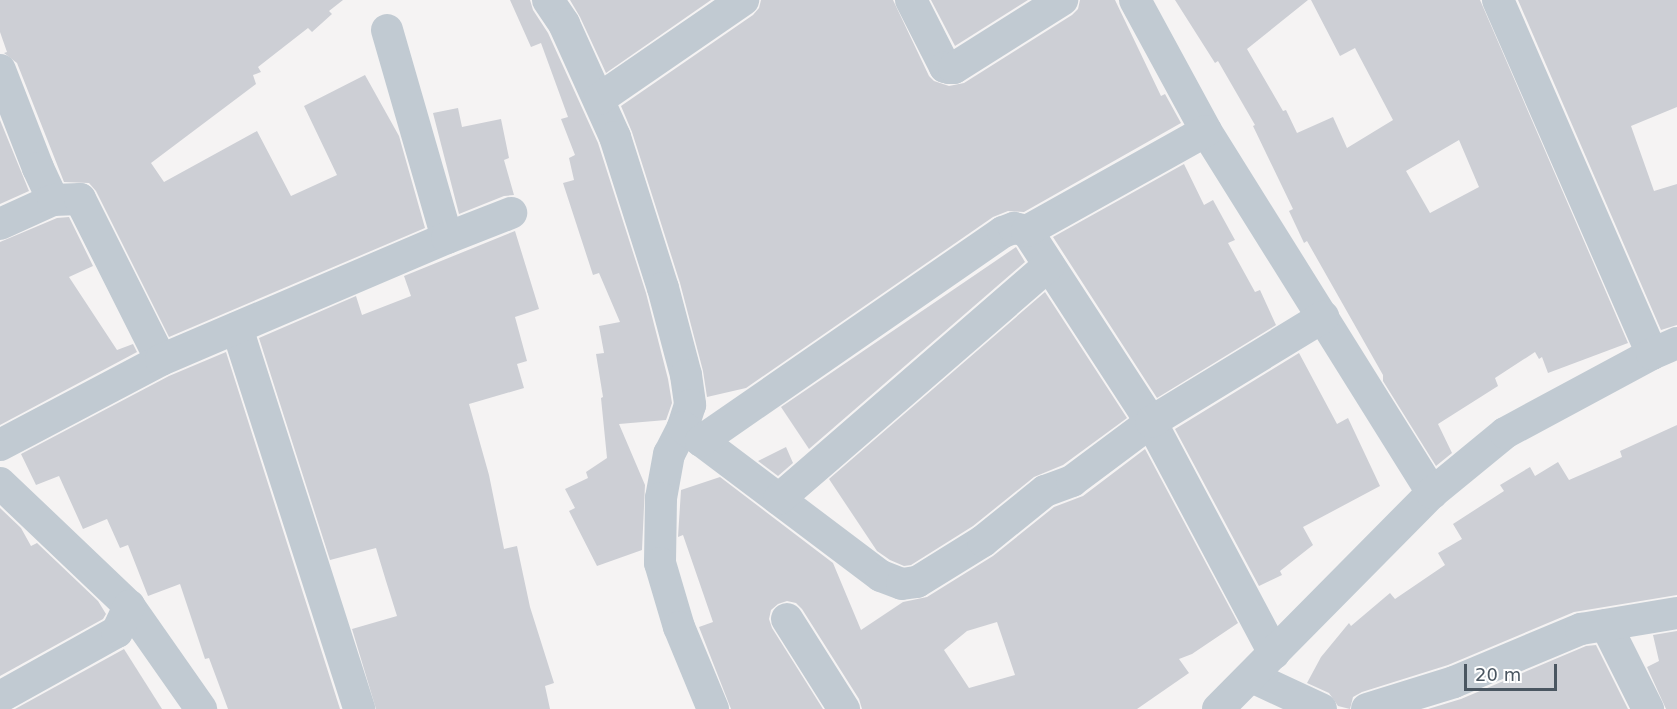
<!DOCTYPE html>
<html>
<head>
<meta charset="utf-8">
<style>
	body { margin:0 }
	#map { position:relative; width:1677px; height:709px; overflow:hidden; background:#f5f3f3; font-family:"DejaVu Sans",sans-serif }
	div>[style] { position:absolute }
	.building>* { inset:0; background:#cdcfd5 }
	.minor>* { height:32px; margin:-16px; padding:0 16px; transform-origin:16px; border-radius:16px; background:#c1cad2 }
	span { translate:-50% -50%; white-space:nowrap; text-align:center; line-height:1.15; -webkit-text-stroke:5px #fff; paint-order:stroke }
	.scale { position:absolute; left:1464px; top:664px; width:93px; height:27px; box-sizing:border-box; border:3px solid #4a5661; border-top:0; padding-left:8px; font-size:18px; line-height:21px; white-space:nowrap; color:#4a5661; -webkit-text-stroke:4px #fff; paint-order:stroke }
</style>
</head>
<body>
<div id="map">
	<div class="building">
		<i style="clip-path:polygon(0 0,343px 0,329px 11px,332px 14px,312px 32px,308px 28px,258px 67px,261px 72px,253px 75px,256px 84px,151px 163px,164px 182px,257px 131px,291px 196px,337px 175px,304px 106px,365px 75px,399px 136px,425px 228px,169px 337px,96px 191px,89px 183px,64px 182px,17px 63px,4px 53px,7px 52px,0 32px)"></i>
		<i style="clip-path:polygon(510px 0,530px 0,533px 10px,548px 33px,598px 143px,646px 293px,668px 379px,672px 403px,666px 420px,619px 424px,645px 485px,642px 550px,597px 566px,569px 511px,575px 508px,565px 489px,588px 478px,586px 472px,607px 458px,601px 398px,603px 397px,596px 354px,604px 353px,599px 326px,620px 322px,599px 273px,593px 275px,563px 183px,574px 180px,569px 158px,575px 155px,561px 119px,568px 117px,541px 43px,531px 47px)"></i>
		<i style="clip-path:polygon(570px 0,711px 0,606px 73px,580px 17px)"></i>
		<i style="clip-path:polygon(761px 0,893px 0,929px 76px,934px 81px,949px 86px,964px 83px,1072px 15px,1078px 9px,1080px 0,1115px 0,1161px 96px,1165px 94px,1181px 123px,1024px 212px,1008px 211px,993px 217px,746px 388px,707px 397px,703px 371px,680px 283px,632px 132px,621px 106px,753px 15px,759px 8px)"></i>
		<i style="clip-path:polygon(931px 0,1028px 0,955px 46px)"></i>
		<i style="clip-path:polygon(evenodd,1175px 0,1308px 0,1247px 49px,1283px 111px,1286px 110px,1297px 133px,1333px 117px,1347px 148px,1393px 120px,1355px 48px,1340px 56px,1311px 0,1480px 0,1628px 343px,1548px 373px,1542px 357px,1539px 359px,1535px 352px,1495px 378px,1498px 386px,1438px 424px,1452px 453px,1436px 466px,1383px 381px,1383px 375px,1307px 241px,1304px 243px,1289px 211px,1293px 209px,1253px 126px,1255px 125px,1218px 61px,1215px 63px,1175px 0,1459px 140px,1479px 187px,1430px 213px,1406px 171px,1459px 140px)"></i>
		<i style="clip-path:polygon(1518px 0,1677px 0,1677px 107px,1631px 126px,1654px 191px,1677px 184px,1677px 325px,1661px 330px)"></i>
		<i style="clip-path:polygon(458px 108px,462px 127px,501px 119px,509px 158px,504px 160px,514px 195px,504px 196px,459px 214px,433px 113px)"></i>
		<i style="clip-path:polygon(0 120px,29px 191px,0 204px)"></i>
		<i style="clip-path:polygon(1184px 164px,1204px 205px,1213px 200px,1235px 240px,1228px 243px,1255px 292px,1260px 290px,1276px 325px,1157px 398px,1053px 237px)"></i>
		<i style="clip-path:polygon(69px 217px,93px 266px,69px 277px,117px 350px,133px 344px,137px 352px,0 425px,0 242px,57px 218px)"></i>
		<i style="clip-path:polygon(515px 231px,539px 309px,515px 317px,527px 361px,517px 364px,524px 388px,469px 404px,489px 475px,504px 549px,517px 546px,530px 607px,554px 683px,545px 686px,550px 709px,376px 709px,352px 629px,397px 616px,386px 581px,376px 548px,330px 560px,259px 338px,356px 296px,362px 315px,411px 296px,404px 276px)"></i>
		<i style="clip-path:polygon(1016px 247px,1025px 262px,809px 449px,781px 407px)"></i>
		<i style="clip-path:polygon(1045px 292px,1127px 418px,1063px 465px,1034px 477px,973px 526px,911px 565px,904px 566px,890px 560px,877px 551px,829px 479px)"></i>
		<i style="clip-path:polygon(226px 352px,340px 709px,228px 709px,209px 658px,205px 659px,180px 584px,148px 596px,128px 545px,120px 548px,107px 519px,83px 529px,59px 476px,36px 485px,21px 454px,169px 376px)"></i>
		<i style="clip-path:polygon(1299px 353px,1337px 424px,1348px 418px,1380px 486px,1303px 527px,1313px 545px,1280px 571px,1282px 575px,1259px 586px,1175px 429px)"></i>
		<i style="clip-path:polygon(1677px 425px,1677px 595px,1574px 612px,1448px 665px,1362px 692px,1353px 697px,1350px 709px,1338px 706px,1329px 693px,1307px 683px,1321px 657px,1349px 623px,1351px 626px,1390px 593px,1395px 599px,1445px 565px,1438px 553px,1462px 539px,1453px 524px,1504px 491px,1500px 485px,1530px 467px,1535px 476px,1558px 462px,1569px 480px,1622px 457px,1620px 451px)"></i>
		<i style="clip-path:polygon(786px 447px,793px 463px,778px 476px,758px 461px)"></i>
		<i style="clip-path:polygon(evenodd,1145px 449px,1238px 623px,1192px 654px,1179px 659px,1189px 673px,1137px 709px,862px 709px,859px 699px,802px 609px,796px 603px,787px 601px,778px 604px,771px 610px,769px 619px,772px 628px,823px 709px,731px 709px,699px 627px,713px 622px,683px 535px,678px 537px,681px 490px,720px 477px,833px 563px,861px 630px,903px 602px,927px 597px,993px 556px,1054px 507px,1083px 496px,1145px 449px,997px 622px,1015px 675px,969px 688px,944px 650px,967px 631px,997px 622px)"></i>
		<i style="clip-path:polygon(0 508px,21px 528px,31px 546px,37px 543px,98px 601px,106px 614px,103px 619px,0 676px)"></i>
		<i style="clip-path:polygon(1677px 631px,1677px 709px,1666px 709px,1647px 667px,1659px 661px,1653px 635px)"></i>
		<i style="clip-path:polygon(1596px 645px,1628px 709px,1428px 709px,1461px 699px,1586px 646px)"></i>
		<i style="clip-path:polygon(124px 649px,162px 709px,15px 709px)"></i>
	</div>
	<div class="minor">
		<i style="left:548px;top:0;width:29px;rotate:56deg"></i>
		<i style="left:564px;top:24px;width:124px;rotate:65.7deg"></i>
		<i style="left:615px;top:137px;width:158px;rotate:72.4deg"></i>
		<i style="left:663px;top:288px;width:90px;rotate:75.2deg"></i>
		<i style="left:686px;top:375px;width:30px;rotate:82deg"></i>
		<i style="left:690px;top:405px;width:23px;rotate:108deg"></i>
		<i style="left:683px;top:427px;width:30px;rotate:117deg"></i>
		<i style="left:669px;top:454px;width:45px;rotate:100.3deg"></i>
		<i style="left:661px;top:498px;width:65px;rotate:90.9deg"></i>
		<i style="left:660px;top:563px;width:67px;rotate:73.5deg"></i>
		<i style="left:679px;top:627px;width:89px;rotate:67.5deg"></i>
		<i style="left:911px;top:0;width:75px;rotate:63.1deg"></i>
		<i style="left:945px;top:67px;width:4px;rotate:14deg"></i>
		<i style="left:949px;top:68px;width:5px"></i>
		<i style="left:954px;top:68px;width:128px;rotate:-32.2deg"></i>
		<i style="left:1135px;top:0;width:149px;rotate:61.5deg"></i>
		<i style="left:1206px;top:131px;width:427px;rotate:58deg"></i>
		<i style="left:1498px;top:0;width:386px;rotate:66.5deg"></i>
		<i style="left:387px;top:30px;width:216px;rotate:73.9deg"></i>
		<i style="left:0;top:70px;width:105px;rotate:68.8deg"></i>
		<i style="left:38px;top:168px;width:35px;rotate:65deg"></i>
		<i style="left:599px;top:99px;width:175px;rotate:-34.5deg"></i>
		<i style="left:0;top:224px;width:58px;rotate:-24.4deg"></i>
		<i style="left:53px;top:200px;width:27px;rotate:-2deg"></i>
		<i style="left:80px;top:199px;width:180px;rotate:63.3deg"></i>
		<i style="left:1027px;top:231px;width:228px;rotate:57deg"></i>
		<i style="left:1151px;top:422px;width:262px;rotate:62deg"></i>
		<i style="left:237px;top:328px;width:400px;rotate:72.2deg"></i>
		<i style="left:683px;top:427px;width:248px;rotate:37deg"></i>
		<i style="left:881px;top:576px;width:22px;rotate:21deg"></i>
		<i style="left:902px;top:584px;width:15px;rotate:-8deg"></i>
		<i style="left:917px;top:582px;width:78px;rotate:-31.8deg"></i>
		<i style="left:983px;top:541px;width:80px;rotate:-38.9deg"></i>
		<i style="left:1045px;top:491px;width:29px;rotate:-20deg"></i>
		<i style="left:1072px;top:481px;width:99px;rotate:-36.8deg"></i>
		<i style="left:1151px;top:422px;width:202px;rotate:-31.4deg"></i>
		<i style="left:701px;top:441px;width:367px;rotate:-34.7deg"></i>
		<i style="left:1003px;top:232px;width:12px;rotate:-20deg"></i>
		<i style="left:1014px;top:228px;width:13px;rotate:13deg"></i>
		<i style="left:1027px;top:231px;width:205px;rotate:-29.2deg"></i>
		<i style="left:0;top:445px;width:182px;rotate:-27.8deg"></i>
		<i style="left:161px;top:360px;width:311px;rotate:-23.1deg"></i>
		<i style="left:447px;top:238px;width:69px;rotate:-21.3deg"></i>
		<i style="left:0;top:483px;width:178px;rotate:43.6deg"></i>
		<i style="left:129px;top:606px;width:126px;rotate:55deg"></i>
		<i style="left:779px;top:499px;width:357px;rotate:-40.9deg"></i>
		<i style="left:787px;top:619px;width:107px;rotate:57.7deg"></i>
		<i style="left:1606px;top:625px;width:94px;rotate:63.4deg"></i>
		<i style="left:1252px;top:677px;width:76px;rotate:24.9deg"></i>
		<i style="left:0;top:697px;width:134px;rotate:-29.1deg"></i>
		<i style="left:117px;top:632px;width:29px;rotate:-65deg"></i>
		<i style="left:1218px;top:709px;width:304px;rotate:-45.3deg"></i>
		<i style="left:1432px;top:493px;width:94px;rotate:-39.4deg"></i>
		<i style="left:1505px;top:433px;width:167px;rotate:-28.3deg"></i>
		<i style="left:1652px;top:354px;width:27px;rotate:-24deg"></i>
		<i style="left:1367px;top:709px;width:91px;rotate:-17.2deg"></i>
		<i style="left:1454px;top:682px;width:138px;rotate:-22.7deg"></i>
		<i style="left:1581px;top:629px;width:97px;rotate:-9.5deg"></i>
	</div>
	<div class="scale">20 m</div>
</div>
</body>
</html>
